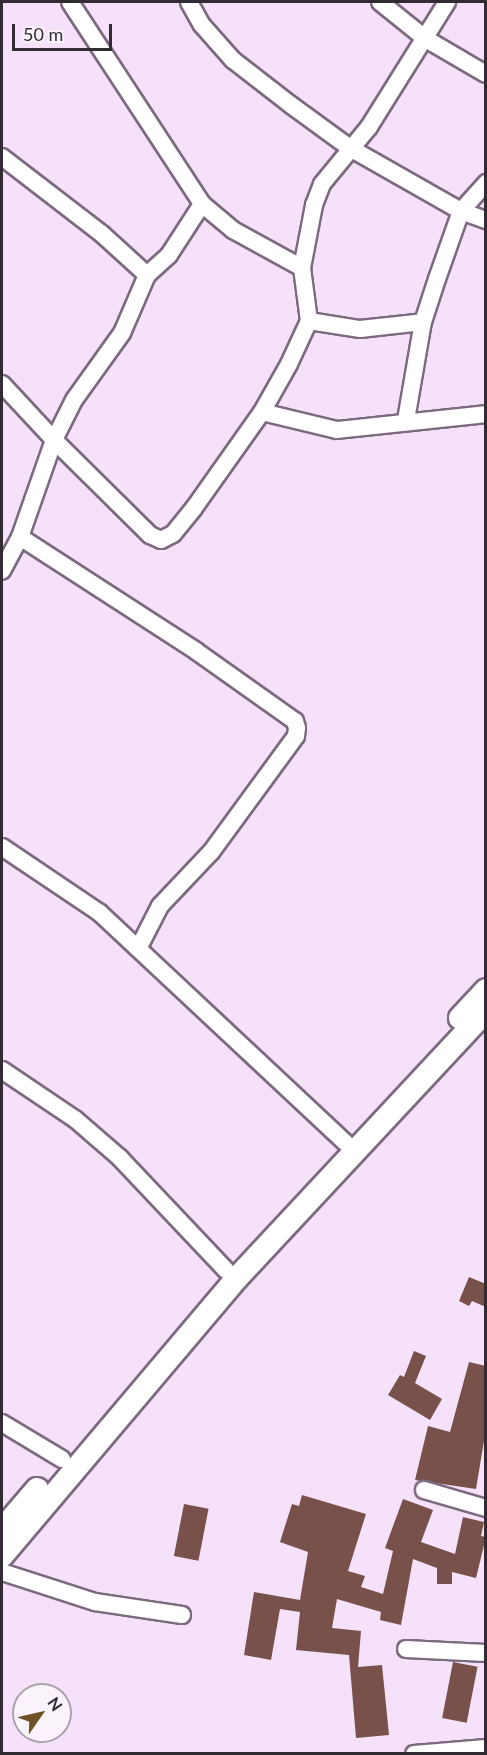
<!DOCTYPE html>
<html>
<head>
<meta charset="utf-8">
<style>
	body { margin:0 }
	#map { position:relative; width:487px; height:1755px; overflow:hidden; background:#f5e1f9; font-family:Lato,sans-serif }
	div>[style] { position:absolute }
	.building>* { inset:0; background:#78514b; transform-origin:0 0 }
	.roads { filter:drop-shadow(2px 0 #7c6a7f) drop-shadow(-2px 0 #7c6a7f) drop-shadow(0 2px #7c6a7f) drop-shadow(0 -2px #7c6a7f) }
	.minor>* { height:16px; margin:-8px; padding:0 8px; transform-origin:8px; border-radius:8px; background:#fff }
	.secondary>* { height:22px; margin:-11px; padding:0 11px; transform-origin:11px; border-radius:11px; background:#fff }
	span { translate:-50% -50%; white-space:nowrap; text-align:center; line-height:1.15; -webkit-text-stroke:6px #fbf3fc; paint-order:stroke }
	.frame { position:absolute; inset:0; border:3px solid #322b34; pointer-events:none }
	.north { position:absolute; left:12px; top:1683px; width:60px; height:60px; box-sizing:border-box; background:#fbf3fc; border:2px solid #aba3ac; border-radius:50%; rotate:56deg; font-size:16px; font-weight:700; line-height:24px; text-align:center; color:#322b34 }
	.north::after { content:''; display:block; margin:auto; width:21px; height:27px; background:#6e5125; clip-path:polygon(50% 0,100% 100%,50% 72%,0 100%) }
	.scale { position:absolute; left:12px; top:24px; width:100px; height:27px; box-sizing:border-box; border:3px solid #322b34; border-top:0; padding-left:8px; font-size:18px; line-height:21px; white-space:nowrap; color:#322b34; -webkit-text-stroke:4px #fbf3fc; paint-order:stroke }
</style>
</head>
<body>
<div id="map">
	<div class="building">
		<i style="clip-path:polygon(469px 1277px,486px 1284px,486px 1307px,472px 1301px,469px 1306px,459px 1301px)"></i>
		<i style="clip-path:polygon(414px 1351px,426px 1356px,415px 1383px,442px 1399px,430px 1420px,388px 1395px,400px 1375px,404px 1377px)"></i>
		<i style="clip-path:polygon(469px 1362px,486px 1366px,486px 1429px,476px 1489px,415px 1480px,428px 1426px,450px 1432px)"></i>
		<i style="clip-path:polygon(302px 1495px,366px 1514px,348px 1571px,365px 1576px,361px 1587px,383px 1594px,393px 1551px,385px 1548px,403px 1499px,433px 1510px,421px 1542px,455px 1554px,463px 1517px,484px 1522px,481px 1536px,486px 1537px,476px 1578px,452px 1572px,452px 1584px,437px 1584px,437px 1568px,413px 1559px,401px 1625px,380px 1620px,381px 1612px,337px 1599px,332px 1628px,361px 1631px,358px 1667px,382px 1665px,389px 1735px,356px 1738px,349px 1655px,296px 1650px,300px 1612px,280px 1609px,271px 1660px,244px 1655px,254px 1592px,300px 1600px,308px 1552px,280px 1542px,292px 1504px,299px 1506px)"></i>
		<i style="left:184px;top:1504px;width:25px;height:53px;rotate:11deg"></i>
		<i style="left:453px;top:1662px;width:25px;height:57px;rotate:11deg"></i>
	</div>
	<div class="roads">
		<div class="minor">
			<i style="left:70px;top:2px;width:241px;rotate:56.8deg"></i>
			<i style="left:202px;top:204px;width:40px;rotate:40deg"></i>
			<i style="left:233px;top:230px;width:79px;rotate:28.8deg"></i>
			<i style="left:189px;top:2px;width:26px;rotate:61deg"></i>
			<i style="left:202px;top:25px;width:47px;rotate:48.5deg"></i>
			<i style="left:233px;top:60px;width:73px;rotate:37.8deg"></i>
			<i style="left:291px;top:105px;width:73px;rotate:36.1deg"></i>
			<i style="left:350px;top:148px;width:128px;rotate:29.6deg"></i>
			<i style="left:461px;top:211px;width:27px;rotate:20deg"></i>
			<i style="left:380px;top:2px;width:59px;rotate:38.8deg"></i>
			<i style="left:426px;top:39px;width:69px;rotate:30.3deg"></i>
			<i style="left:2px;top:157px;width:126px;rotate:37.6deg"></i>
			<i style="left:102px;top:234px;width:61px;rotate:42.3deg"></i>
			<i style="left:147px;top:275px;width:63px;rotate:113.3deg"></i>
			<i style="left:122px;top:333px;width:82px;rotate:125.6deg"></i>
			<i style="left:74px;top:400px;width:45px;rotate:116.6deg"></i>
			<i style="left:54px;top:440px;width:135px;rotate:44.7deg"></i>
			<i style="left:150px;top:535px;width:12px;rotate:24deg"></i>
			<i style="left:161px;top:540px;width:13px;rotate:-27deg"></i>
			<i style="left:173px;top:534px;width:33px;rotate:-51deg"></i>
			<i style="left:194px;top:508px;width:118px;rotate:-54.7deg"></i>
			<i style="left:262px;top:412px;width:55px;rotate:-60.6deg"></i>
			<i style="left:289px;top:364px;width:47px;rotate:-65.1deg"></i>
			<i style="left:309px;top:321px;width:53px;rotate:-97.5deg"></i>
			<i style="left:302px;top:268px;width:64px;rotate:-79.2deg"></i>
			<i style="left:314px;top:205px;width:22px;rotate:-69deg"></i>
			<i style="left:322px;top:184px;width:74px;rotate:-50.5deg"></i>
			<i style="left:369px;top:127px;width:147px;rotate:-58deg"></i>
			<i style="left:147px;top:275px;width:30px;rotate:-42deg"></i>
			<i style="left:169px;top:255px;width:61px;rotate:-57.1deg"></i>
			<i style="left:309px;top:321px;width:52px;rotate:8.9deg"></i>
			<i style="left:360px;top:329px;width:63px;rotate:-6.3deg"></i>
			<i style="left:2px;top:384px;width:76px;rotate:47.1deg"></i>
			<i style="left:54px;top:440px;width:103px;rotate:109.3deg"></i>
			<i style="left:20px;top:537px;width:38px;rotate:118deg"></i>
			<i style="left:262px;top:412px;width:77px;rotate:13.5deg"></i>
			<i style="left:337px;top:430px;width:150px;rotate:-6.1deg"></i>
			<i style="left:406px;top:420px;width:99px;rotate:-80.2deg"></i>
			<i style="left:423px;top:322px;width:45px;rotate:-72deg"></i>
			<i style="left:437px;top:279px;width:72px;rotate:-70.6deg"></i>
			<i style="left:461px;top:211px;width:38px;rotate:-48deg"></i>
			<i style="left:20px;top:537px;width:210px;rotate:32.9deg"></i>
			<i style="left:196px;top:651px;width:121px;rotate:35.3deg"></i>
			<i style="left:295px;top:721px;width:7px;rotate:74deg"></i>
			<i style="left:297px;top:728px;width:8px;rotate:97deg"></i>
			<i style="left:296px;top:736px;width:144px;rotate:126.2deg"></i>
			<i style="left:211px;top:852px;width:74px;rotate:133.4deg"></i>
			<i style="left:160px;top:906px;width:48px;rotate:117.1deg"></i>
			<i style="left:2px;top:847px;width:118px;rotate:34deg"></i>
			<i style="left:100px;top:913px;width:337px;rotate:43.1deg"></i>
			<i style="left:2px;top:1070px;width:88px;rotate:33.9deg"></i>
			<i style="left:75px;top:1119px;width:60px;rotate:40.9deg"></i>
			<i style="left:120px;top:1158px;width:154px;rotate:46.6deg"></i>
			<i style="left:2px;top:1423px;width:70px;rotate:31deg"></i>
			<i style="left:424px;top:1490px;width:65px;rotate:16.2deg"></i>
			<i style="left:2px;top:1572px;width:98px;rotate:17.9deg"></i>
			<i style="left:95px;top:1602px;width:88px;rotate:8.5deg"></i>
			<i style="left:406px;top:1649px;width:80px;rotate:2.9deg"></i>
			<i style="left:414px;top:1754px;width:72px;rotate:-4.8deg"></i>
		</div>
		<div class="secondary">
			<i style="left:460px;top:1018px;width:38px;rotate:-47deg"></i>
			<i style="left:2px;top:1530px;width:54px;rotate:-49.5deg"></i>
			<i style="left:2px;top:1556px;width:363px;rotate:-49.8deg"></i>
			<i style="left:236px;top:1279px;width:367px;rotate:-47deg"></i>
		</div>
	</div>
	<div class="frame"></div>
	<div class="north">N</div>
	<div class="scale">50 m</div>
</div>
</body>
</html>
